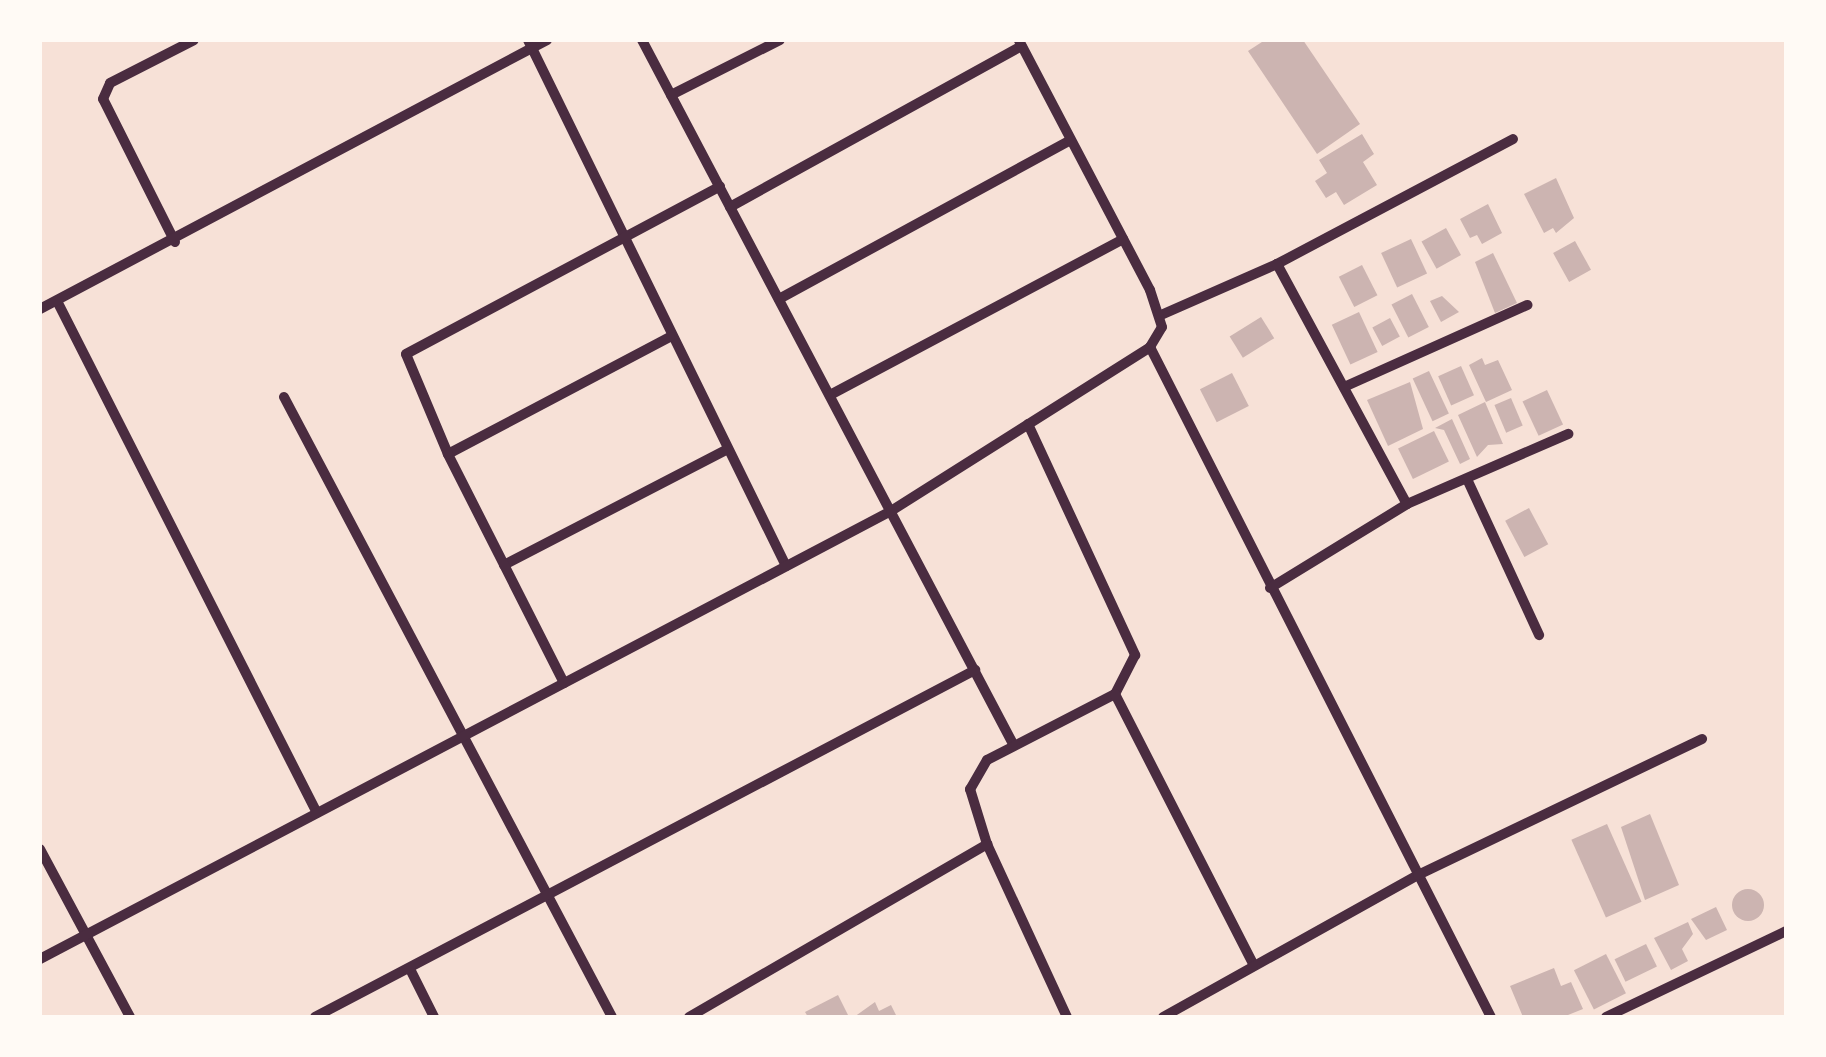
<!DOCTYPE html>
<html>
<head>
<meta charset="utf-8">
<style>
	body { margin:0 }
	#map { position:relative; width:1826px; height:1057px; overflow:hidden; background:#f7e1d7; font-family:"PT Sans Narrow",sans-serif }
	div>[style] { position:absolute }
	.building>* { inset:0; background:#ccb4b1; transform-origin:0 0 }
	.round { border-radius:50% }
	.minor>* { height:10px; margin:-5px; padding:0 5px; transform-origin:5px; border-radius:5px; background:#4a2c40 }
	span { translate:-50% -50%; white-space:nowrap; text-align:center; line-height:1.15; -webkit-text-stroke:10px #fffaf5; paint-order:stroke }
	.frame { position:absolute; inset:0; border:42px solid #fffaf5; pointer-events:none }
</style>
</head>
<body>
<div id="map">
	<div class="building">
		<i style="clip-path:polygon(1265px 40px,1303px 40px,1360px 124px,1317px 154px,1248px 51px)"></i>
		<i style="clip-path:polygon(1362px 134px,1374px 154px,1363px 162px,1377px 185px,1344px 205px,1336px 192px,1326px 198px,1315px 181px,1327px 173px,1319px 160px)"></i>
		<i style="clip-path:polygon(1556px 178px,1574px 218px,1556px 233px,1553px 228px,1544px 233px,1524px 194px)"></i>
		<i style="clip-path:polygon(1488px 204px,1502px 233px,1482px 244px,1477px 235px,1470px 238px,1460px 219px)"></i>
		<i style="left:1446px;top:228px;width:31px;height:28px;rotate:61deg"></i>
		<i style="left:1411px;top:239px;width:38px;height:33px;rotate:65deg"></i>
		<i style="left:1575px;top:241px;width:33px;height:25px;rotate:61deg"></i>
		<i style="clip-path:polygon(1493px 253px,1517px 303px,1495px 313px,1475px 262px)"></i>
		<i style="left:1362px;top:265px;width:34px;height:26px;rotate:63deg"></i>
		<i style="left:1412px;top:294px;width:37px;height:23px;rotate:63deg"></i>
		<i style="clip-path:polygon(1442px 296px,1459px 312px,1441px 322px,1430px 301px)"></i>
		<i style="left:1359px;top:312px;width:44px;height:30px;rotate:65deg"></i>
		<i style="left:1261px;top:317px;width:25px;height:37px;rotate:58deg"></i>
		<i style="left:1390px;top:318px;width:21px;height:20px;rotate:62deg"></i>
		<i style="clip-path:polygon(1482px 358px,1485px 365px,1498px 360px,1512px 390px,1486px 402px,1469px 365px)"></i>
		<i style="left:1461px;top:366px;width:32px;height:25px;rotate:66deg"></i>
		<i style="left:1429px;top:371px;width:47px;height:18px;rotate:65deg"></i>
		<i style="left:1232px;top:373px;width:37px;height:36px;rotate:63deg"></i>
		<i style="clip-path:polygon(1410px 382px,1423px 429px,1388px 446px,1367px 400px)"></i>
		<i style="left:1547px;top:390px;width:38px;height:27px;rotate:65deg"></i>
		<i style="left:1511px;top:398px;width:30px;height:18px;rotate:67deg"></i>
		<i style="clip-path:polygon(1485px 402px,1503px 444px,1488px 445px,1477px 457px,1458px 415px)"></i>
		<i style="clip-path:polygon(1452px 419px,1470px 459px,1460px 464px,1444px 430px,1435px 428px)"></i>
		<i style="left:1434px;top:431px;width:34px;height:40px;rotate:64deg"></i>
		<i style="left:1529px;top:508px;width:41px;height:27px;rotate:62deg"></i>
		<i style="clip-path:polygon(1650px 814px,1679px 885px,1645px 900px,1621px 827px)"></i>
		<i style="left:1607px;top:824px;width:85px;height:39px;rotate:66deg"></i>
		<i class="round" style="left:1732px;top:889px;width:32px;height:32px"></i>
		<i style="clip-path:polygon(1716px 907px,1727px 930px,1706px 940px,1691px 919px)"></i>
		<i style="clip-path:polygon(1688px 922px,1693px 934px,1682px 949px,1688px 961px,1671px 970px,1654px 938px)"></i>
		<i style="left:1646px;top:944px;width:25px;height:35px;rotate:64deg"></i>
		<i style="left:1606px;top:954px;width:44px;height:36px;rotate:63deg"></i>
		<i style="clip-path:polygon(1554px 968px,1561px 986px,1571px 982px,1583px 1009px,1563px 1017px,1523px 1017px,1510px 986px)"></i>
		<i style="clip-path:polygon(838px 995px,849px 1017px,808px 1017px,805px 1012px)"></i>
		<i style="clip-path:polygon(875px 1002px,879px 1011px,891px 1005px,897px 1017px,854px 1017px)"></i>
	</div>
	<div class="minor">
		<i style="left:528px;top:40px;width:586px;rotate:63.87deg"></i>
		<i style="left:642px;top:40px;width:796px;rotate:62.21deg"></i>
		<i style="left:671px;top:95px;width:122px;rotate:-26.8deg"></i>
		<i style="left:730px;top:207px;width:333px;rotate:-28.9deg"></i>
		<i style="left:175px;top:242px;width:160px;rotate:-116.7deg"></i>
		<i style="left:103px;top:99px;width:17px;rotate:-66deg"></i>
		<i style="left:110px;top:83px;width:94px;rotate:-27.1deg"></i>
		<i style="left:1277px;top:264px;width:267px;rotate:-27.9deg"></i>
		<i style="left:779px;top:299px;width:332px;rotate:-28.6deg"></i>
		<i style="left:57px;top:301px;width:574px;rotate:63.08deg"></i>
		<i style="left:40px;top:309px;width:574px;rotate:-27.95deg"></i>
		<i style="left:1161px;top:315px;width:127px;rotate:-23.7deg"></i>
		<i style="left:1277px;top:264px;width:273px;rotate:61.6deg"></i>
		<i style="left:1407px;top:504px;width:176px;rotate:-23.5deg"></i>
		<i style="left:1150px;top:347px;width:752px;rotate:63.03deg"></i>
		<i style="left:1344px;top:387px;width:201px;rotate:-24.1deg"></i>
		<i style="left:830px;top:395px;width:332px;rotate:-28deg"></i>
		<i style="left:284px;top:397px;width:701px;rotate:62.12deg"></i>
		<i style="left:1028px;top:424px;width:255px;rotate:65.1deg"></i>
		<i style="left:1135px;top:655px;width:44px;rotate:117.1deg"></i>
		<i style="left:1115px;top:694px;width:144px;rotate:152.7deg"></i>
		<i style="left:987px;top:760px;width:34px;rotate:120deg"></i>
		<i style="left:970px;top:789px;width:58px;rotate:72.8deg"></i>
		<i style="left:987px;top:844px;width:191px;rotate:65.2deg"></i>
		<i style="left:448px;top:454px;width:251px;rotate:-27.8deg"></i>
		<i style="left:1467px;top:479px;width:172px;rotate:65.2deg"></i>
		<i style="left:504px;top:565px;width:250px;rotate:-27.4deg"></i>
		<i style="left:1270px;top:588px;width:161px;rotate:-31.5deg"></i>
		<i style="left:564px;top:683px;width:257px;rotate:-116.9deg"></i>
		<i style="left:448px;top:454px;width:108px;rotate:-112.8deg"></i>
		<i style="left:406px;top:354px;width:356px;rotate:-28.1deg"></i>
		<i style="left:1115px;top:694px;width:305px;rotate:62.9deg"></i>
		<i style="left:40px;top:849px;width:191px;rotate:61.8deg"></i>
		<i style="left:40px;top:959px;width:962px;rotate:-27.76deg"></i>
		<i style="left:891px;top:511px;width:307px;rotate:-32.3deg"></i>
		<i style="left:1150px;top:347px;width:23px;rotate:-59deg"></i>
		<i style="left:1162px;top:327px;width:39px;rotate:-108deg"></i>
		<i style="left:1150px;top:290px;width:282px;rotate:-117.7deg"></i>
		<i style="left:410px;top:969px;width:54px;rotate:63.4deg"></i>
		<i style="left:315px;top:1017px;width:746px;rotate:-27.73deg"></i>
		<i style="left:689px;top:1017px;width:345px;rotate:-30.1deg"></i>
		<i style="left:1163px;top:1017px;width:292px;rotate:-29.1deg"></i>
		<i style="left:1418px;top:875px;width:315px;rotate:-25.6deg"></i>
		<i style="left:1606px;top:1017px;width:199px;rotate:-25.5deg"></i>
	</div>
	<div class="frame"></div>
</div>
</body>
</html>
